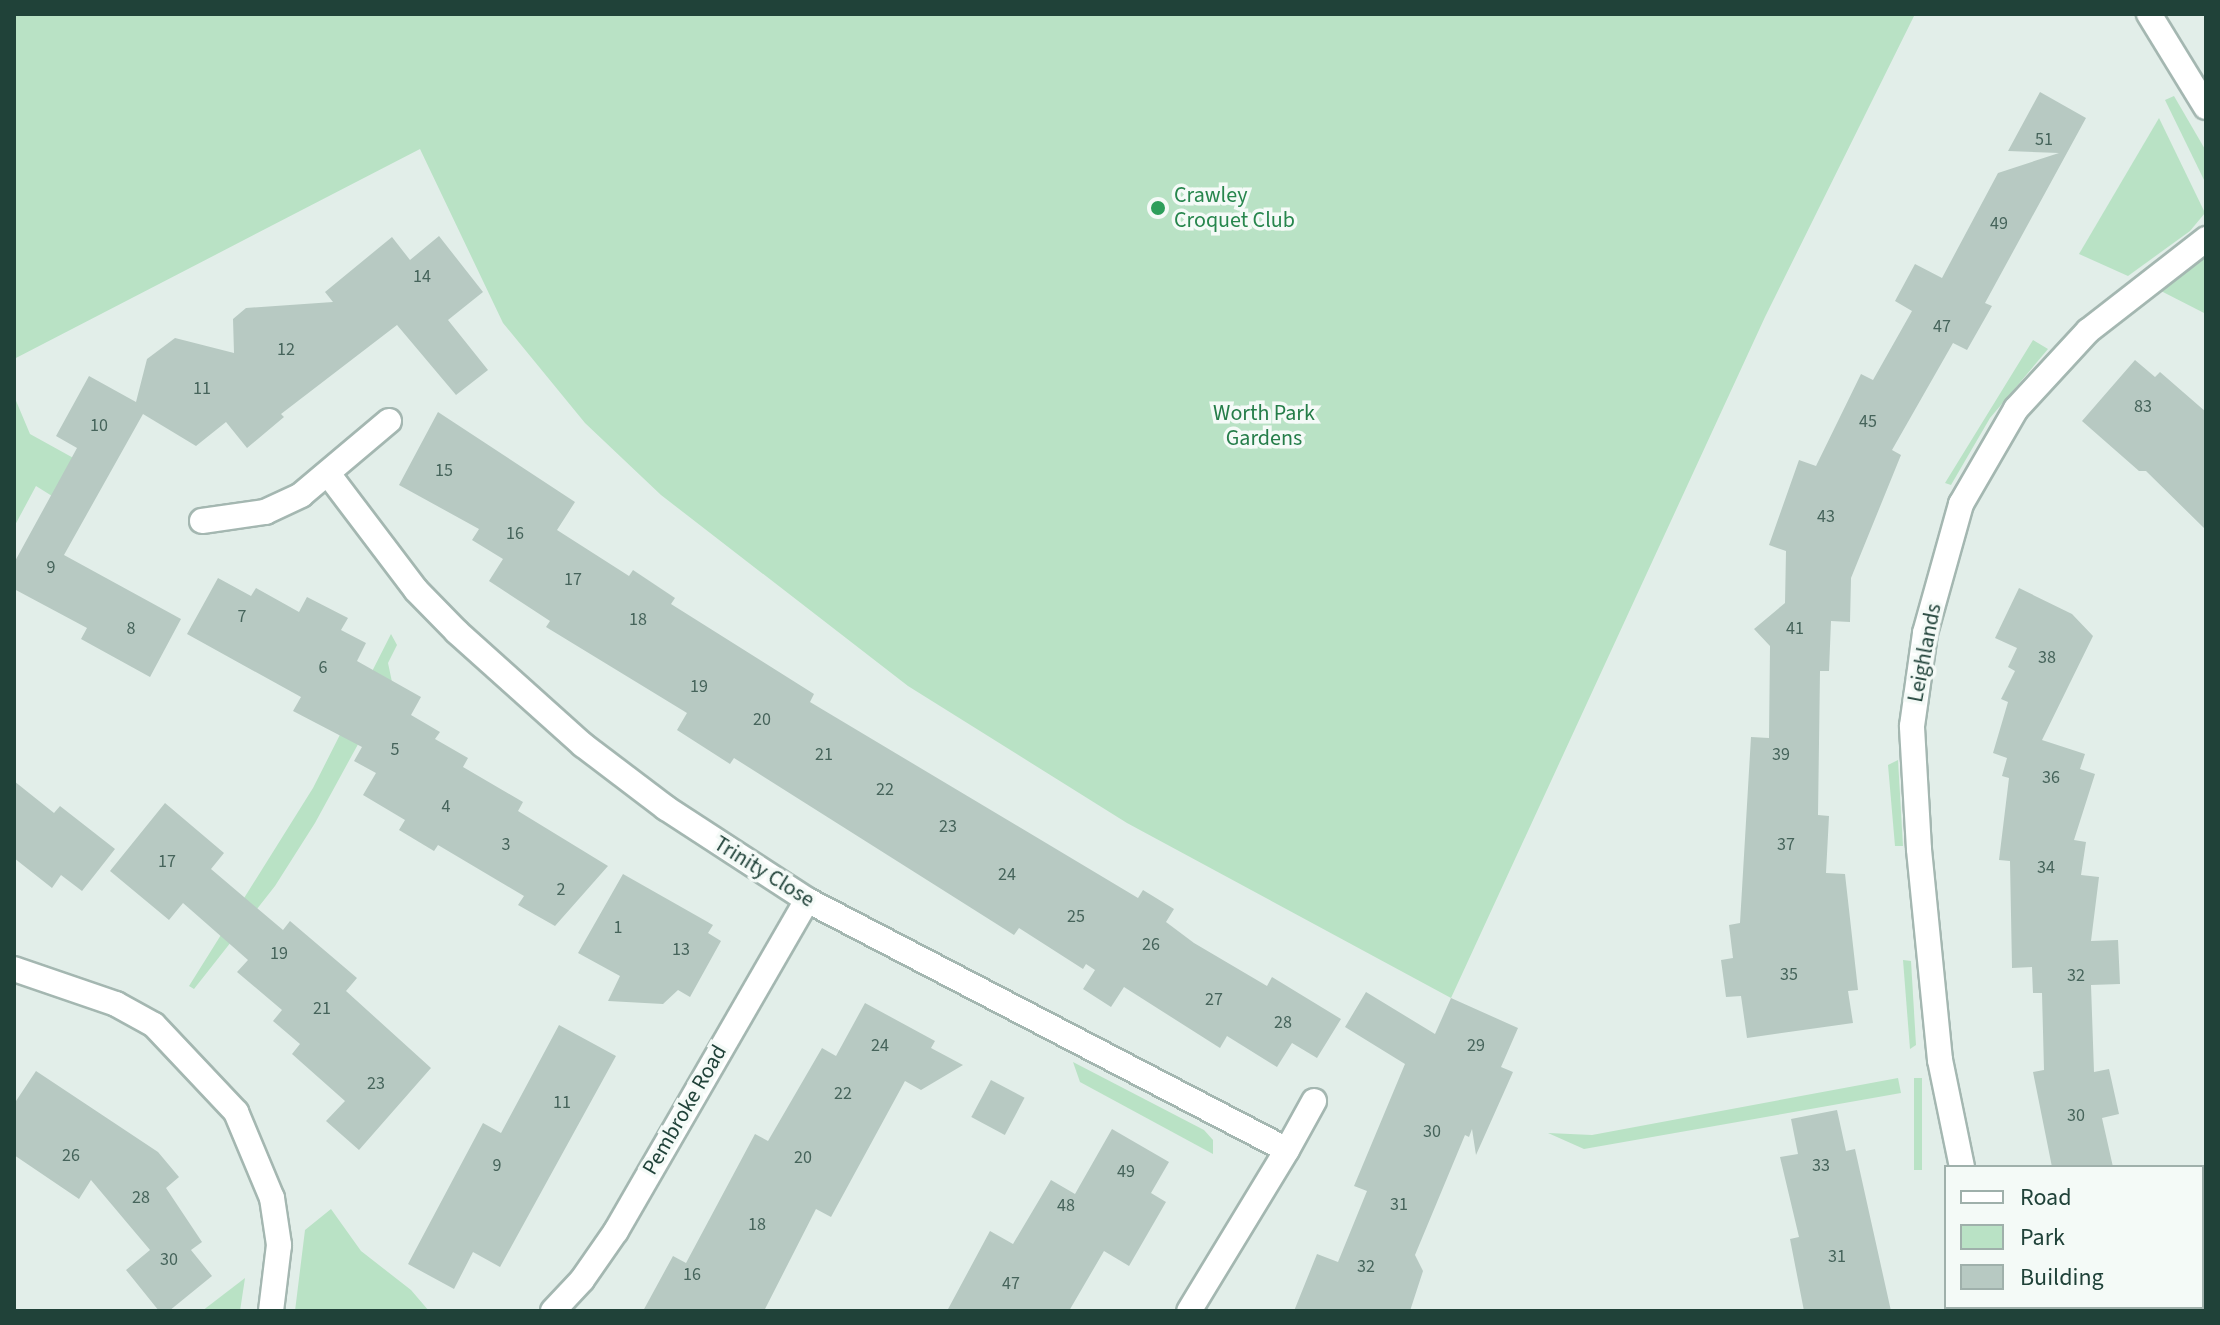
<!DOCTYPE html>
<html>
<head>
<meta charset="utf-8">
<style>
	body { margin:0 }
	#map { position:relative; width:2220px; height:1325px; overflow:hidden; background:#e2eee9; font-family:"Source Sans 3",sans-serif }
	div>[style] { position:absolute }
	.green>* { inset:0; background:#b9e2c5; transform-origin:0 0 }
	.building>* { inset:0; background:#b7c9c2; transform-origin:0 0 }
	.roads { filter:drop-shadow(2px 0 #a4b7b1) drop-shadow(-2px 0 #a4b7b1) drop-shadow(0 2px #a4b7b1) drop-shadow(0 -2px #a4b7b1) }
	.minor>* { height:24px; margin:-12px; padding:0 12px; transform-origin:12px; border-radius:12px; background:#fff }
	.dots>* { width:22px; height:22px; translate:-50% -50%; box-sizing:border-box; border:4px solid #f4faf7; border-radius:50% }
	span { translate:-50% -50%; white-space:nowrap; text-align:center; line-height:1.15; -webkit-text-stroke:7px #f4faf7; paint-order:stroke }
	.number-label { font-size:18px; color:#46645b }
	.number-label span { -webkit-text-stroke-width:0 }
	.leisure-label { font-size:22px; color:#27864d }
	.left { translate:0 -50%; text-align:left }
	.park-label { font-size:22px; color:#257d49 }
	.street-label { font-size:22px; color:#204239 }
	.frame { position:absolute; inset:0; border:16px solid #204239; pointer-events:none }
	.legend { position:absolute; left:1944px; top:1165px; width:260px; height:144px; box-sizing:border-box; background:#f4faf7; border:2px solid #9fb0ab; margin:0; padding:10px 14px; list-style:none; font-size:24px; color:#204239 }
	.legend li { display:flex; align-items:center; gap:16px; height:40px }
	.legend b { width:40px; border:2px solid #9fb0ab }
</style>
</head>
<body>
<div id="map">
	<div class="green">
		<i style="clip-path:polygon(14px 14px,1915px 14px,1765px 317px,1451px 998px,1127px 823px,908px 686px,661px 495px,585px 423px,503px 323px,420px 149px,14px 359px)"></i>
		<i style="clip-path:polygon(2174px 96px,2206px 151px,2206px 184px,2165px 100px)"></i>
		<i style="clip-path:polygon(2159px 118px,2205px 213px,2190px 231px,2128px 276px,2079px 254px)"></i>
		<i style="clip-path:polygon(2206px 255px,2206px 314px,2161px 291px)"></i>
		<i style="clip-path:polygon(2033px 340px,2048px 349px,1990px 418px,1951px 485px,1945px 483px)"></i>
		<i style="clip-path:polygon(14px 396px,30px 434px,77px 460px,52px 496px,36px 486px,14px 527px)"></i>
		<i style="clip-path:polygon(391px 634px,397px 645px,388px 663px,392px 682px,315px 823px,275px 886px,194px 989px,189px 986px,313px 788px)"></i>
		<i style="clip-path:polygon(1898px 760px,1903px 846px,1895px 846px,1888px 765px)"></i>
		<i style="clip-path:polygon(1903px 960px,1911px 961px,1916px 1045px,1910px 1049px)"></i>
		<i style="clip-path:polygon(1073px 1062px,1204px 1130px,1213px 1140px,1213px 1154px,1080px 1082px)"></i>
		<i style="clip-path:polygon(1898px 1078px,1901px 1093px,1584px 1149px,1548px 1133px,1592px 1135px)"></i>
		<i style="left:1914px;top:1078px;width:8px;height:92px"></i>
		<i style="clip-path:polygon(331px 1209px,361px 1251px,411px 1290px,429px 1311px,295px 1311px,305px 1230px)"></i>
		<i style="clip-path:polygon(245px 1278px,240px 1311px,202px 1311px)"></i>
	</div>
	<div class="building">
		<i style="clip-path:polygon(2040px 92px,2086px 118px,1985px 303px,1992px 306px,1967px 350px,1953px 343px,1892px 450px,1901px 455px,1851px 578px,1850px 622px,1831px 621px,1829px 671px,1820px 671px,1818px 815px,1829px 816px,1826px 873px,1845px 874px,1858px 990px,1848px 991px,1853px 1023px,1747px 1038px,1741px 996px,1726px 997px,1721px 960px,1733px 958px,1729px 925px,1740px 923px,1751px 737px,1769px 738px,1770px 646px,1754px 629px,1785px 603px,1786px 551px,1769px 545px,1799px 460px,1816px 466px,1861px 374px,1873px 380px,1912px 311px,1895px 301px,1915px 264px,1942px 278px,1998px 173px,2059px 153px,2008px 151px)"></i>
		<i style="clip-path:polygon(439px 236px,483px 292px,448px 320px,488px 370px,456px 395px,397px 325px,281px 414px,284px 417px,247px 448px,226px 422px,196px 446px,143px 414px,64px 555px,181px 619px,150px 677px,81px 639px,87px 628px,14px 589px,14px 563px,77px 448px,56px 436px,89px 376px,136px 402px,147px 359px,175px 338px,234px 353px,233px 319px,246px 308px,333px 302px,325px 292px,392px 237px,410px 260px)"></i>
		<i style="clip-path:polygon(2135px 360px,2155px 377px,2160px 372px,2206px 412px,2206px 530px,2146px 471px,2139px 471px,2082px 421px)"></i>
		<i style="clip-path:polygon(438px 412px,575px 502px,557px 530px,629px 576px,633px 570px,675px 598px,671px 604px,814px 694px,810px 702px,1138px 898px,1143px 890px,1174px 909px,1166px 922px,1194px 943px,1267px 986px,1272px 977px,1341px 1019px,1317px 1058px,1292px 1043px,1277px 1067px,1227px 1036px,1220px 1048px,1124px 987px,1111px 1007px,1083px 989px,1095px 970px,1086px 964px,1083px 969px,1019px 928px,1014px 935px,734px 758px,730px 764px,677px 730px,687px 713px,546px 627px,550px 621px,489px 581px,503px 559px,472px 540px,479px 529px,399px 485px)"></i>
		<i style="clip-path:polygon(218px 578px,251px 596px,256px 588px,299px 612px,307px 597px,348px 618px,341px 630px,366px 643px,357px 661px,421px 697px,411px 715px,440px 732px,435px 739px,468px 758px,463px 767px,523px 802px,518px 811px,608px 866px,555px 926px,518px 905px,524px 896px,438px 845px,434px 851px,399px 830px,405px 820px,363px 795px,376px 773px,354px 761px,362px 747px,293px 711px,301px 697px,187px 634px)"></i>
		<i style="clip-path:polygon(2019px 588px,2072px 614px,2093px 636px,2042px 740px,2085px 754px,2080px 769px,2095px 774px,2074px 840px,2086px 842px,2081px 875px,2099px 877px,2091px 941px,2118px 940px,2120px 984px,2091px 985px,2094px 1072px,2109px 1069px,2119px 1114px,2102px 1118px,2113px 1167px,2052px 1167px,2033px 1072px,2044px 1070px,2042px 993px,2033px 993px,2032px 967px,2012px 968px,2010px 861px,1999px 860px,2009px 778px,2002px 776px,2007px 758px,1993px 753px,2008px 702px,2001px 699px,2015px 671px,2008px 667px,2017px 648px,1995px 638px)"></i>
		<i style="clip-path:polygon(14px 781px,54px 813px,60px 806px,115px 849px,82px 891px,61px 875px,52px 888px,14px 858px)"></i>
		<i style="clip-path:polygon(165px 803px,224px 853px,211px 869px,283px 930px,290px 921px,357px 978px,346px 991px,431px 1068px,359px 1150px,326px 1121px,345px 1101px,292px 1054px,300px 1044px,273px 1021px,282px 1010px,237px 972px,248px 960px,183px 903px,169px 920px,110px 871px)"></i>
		<i style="clip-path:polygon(623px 874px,713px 925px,708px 933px,721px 941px,690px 997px,678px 990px,663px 1004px,608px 1001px,620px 976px,578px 953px)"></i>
		<i style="clip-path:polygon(1366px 992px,1435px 1034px,1451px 998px,1518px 1028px,1501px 1067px,1513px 1072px,1476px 1155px,1472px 1129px,1469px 1137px,1465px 1135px,1415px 1255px,1423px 1271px,1410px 1311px,1294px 1311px,1317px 1254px,1338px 1262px,1367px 1191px,1354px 1186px,1405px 1064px,1345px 1027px)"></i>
		<i style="clip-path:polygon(865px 1003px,935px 1041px,931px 1048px,963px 1065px,921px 1090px,905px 1081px,831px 1217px,816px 1209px,764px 1311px,643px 1311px,673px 1256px,686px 1263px,755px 1134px,768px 1141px,822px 1048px,836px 1056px)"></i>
		<i style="clip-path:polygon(559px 1025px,616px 1056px,500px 1267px,473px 1252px,454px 1289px,408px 1264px,483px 1123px,501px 1133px)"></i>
		<i style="clip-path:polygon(36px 1071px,158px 1152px,179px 1177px,166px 1188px,202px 1242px,191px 1250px,212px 1276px,169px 1311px,159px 1311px,126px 1270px,150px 1250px,91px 1180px,79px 1199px,14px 1155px,14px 1104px)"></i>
		<i style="left:991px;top:1080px;width:38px;height:42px;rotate:28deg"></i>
		<i style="clip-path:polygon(1837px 1110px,1846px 1151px,1855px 1149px,1891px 1311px,1804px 1311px,1790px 1239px,1799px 1237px,1780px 1157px,1798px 1154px,1791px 1119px)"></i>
		<i style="clip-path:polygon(1112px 1129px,1169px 1162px,1151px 1193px,1166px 1202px,1129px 1266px,1104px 1251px,1069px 1311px,947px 1311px,990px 1231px,1013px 1244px,1051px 1180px,1075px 1194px)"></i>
	</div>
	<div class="roads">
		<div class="minor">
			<i style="left:2149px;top:14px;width:109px;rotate:58.5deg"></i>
			<i style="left:329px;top:475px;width:144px;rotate:52.9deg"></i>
			<i style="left:416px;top:590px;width:59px;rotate:45.7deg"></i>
			<i style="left:457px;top:632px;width:169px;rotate:41.9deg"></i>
			<i style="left:583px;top:745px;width:104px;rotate:37.2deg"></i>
			<i style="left:666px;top:808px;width:168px;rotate:33.1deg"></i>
			<i style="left:807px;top:900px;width:541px;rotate:27.51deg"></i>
			<i style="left:1287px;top:1150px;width:188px;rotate:121.3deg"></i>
			<i style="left:202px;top:521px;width:64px;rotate:-8.1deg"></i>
			<i style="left:265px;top:512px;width:40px;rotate:-25deg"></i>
			<i style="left:301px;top:495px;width:115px;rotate:-40.1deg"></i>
			<i style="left:14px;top:969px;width:108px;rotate:18.9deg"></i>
			<i style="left:116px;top:1004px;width:43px;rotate:28.9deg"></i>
			<i style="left:154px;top:1025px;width:120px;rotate:46.7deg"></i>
			<i style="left:236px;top:1112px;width:93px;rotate:67.3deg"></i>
			<i style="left:272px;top:1198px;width:48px;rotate:81.5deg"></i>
			<i style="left:279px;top:1245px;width:66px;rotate:96.9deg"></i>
			<i style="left:1287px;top:1150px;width:56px;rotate:-61.1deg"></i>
			<i style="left:1962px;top:1167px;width:109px;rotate:-101.6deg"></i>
			<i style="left:1940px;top:1060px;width:212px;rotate:-95.7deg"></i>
			<i style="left:1919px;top:849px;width:123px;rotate:-93.3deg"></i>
			<i style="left:1912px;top:726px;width:94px;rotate:-82deg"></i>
			<i style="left:1925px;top:633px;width:134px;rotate:-74.4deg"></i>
			<i style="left:1961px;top:504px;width:110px;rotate:-59.9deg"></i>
			<i style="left:2016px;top:409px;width:106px;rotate:-47.3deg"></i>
			<i style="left:2088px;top:331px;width:150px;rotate:-37.9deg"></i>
			<i style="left:2009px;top:1307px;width:4px;rotate:76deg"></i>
			<i style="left:553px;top:1311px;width:42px;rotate:-46.9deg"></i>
			<i style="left:582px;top:1280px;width:60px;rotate:-55.2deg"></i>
			<i style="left:616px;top:1231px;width:382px;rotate:-60deg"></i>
		</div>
	</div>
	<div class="dots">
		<i style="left:1158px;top:208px;background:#2e9e5b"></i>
	</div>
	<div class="number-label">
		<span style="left:2044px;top:140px">51</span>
		<span style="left:1999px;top:224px">49</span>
		<span style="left:422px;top:277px">14</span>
		<span style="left:1942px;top:327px">47</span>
		<span style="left:286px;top:350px">12</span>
		<span style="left:202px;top:389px">11</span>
		<span style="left:2143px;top:407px">83</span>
		<span style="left:1868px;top:422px">45</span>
		<span style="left:99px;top:426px">10</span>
		<span style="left:444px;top:471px">15</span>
		<span style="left:1826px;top:517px">43</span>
		<span style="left:515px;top:534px">16</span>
		<span style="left:51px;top:568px">9</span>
		<span style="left:573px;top:580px">17</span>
		<span style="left:242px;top:617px">7</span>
		<span style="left:638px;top:620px">18</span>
		<span style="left:131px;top:629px">8</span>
		<span style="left:1795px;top:629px">41</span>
		<span style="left:2047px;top:658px">38</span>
		<span style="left:323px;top:668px">6</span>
		<span style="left:699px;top:687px">19</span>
		<span style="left:762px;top:720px">20</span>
		<span style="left:395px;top:750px">5</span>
		<span style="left:824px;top:755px">21</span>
		<span style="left:1781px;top:755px">39</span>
		<span style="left:2051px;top:778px">36</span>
		<span style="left:885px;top:790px">22</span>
		<span style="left:446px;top:807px">4</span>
		<span style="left:948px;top:827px">23</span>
		<span style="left:506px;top:845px">3</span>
		<span style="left:1786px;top:845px">37</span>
		<span style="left:167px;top:862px">17</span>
		<span style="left:2046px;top:868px">34</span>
		<span style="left:1007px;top:875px">24</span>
		<span style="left:561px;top:890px">2</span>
		<span style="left:1076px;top:917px">25</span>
		<span style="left:618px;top:928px">1</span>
		<span style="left:1151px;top:945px">26</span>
		<span style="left:681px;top:950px">13</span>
		<span style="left:279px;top:954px">19</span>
		<span style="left:1789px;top:975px">35</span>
		<span style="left:2076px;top:976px">32</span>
		<span style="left:1214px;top:1000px">27</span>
		<span style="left:322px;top:1009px">21</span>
		<span style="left:1283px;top:1023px">28</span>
		<span style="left:880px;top:1046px">24</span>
		<span style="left:1476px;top:1046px">29</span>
		<span style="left:376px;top:1084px">23</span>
		<span style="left:843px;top:1094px">22</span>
		<span style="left:562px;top:1103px">11</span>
		<span style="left:2076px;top:1116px">30</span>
		<span style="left:1432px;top:1132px">30</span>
		<span style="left:71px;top:1156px">26</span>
		<span style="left:803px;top:1158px">20</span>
		<span style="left:497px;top:1166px">9</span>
		<span style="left:1821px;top:1166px">33</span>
		<span style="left:1126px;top:1172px">49</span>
		<span style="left:141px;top:1198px">28</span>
		<span style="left:1399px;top:1205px">31</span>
		<span style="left:1066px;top:1206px">48</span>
		<span style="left:757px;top:1225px">18</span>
		<span style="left:1837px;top:1257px">31</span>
		<span style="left:169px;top:1260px">30</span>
		<span style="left:1366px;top:1267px">32</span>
		<span style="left:692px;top:1275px">16</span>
		<span style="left:1011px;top:1284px">47</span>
	</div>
	<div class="leisure-label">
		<span class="left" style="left:1174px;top:208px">Crawley<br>Croquet Club</span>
	</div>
	<div class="park-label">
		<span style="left:1264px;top:426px">Worth Park<br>Gardens</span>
	</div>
	<div class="street-label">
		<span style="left:1925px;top:653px;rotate:-79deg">Leighlands</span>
		<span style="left:764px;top:872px;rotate:32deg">Trinity Close</span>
		<span style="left:685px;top:1110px;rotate:-60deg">Pembroke Road</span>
	</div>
	<div class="frame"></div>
	<ul class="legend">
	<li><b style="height:10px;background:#fff"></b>Road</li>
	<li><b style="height:22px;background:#b9e2c5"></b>Park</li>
	<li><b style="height:22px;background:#b7c9c2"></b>Building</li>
	</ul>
</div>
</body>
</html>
